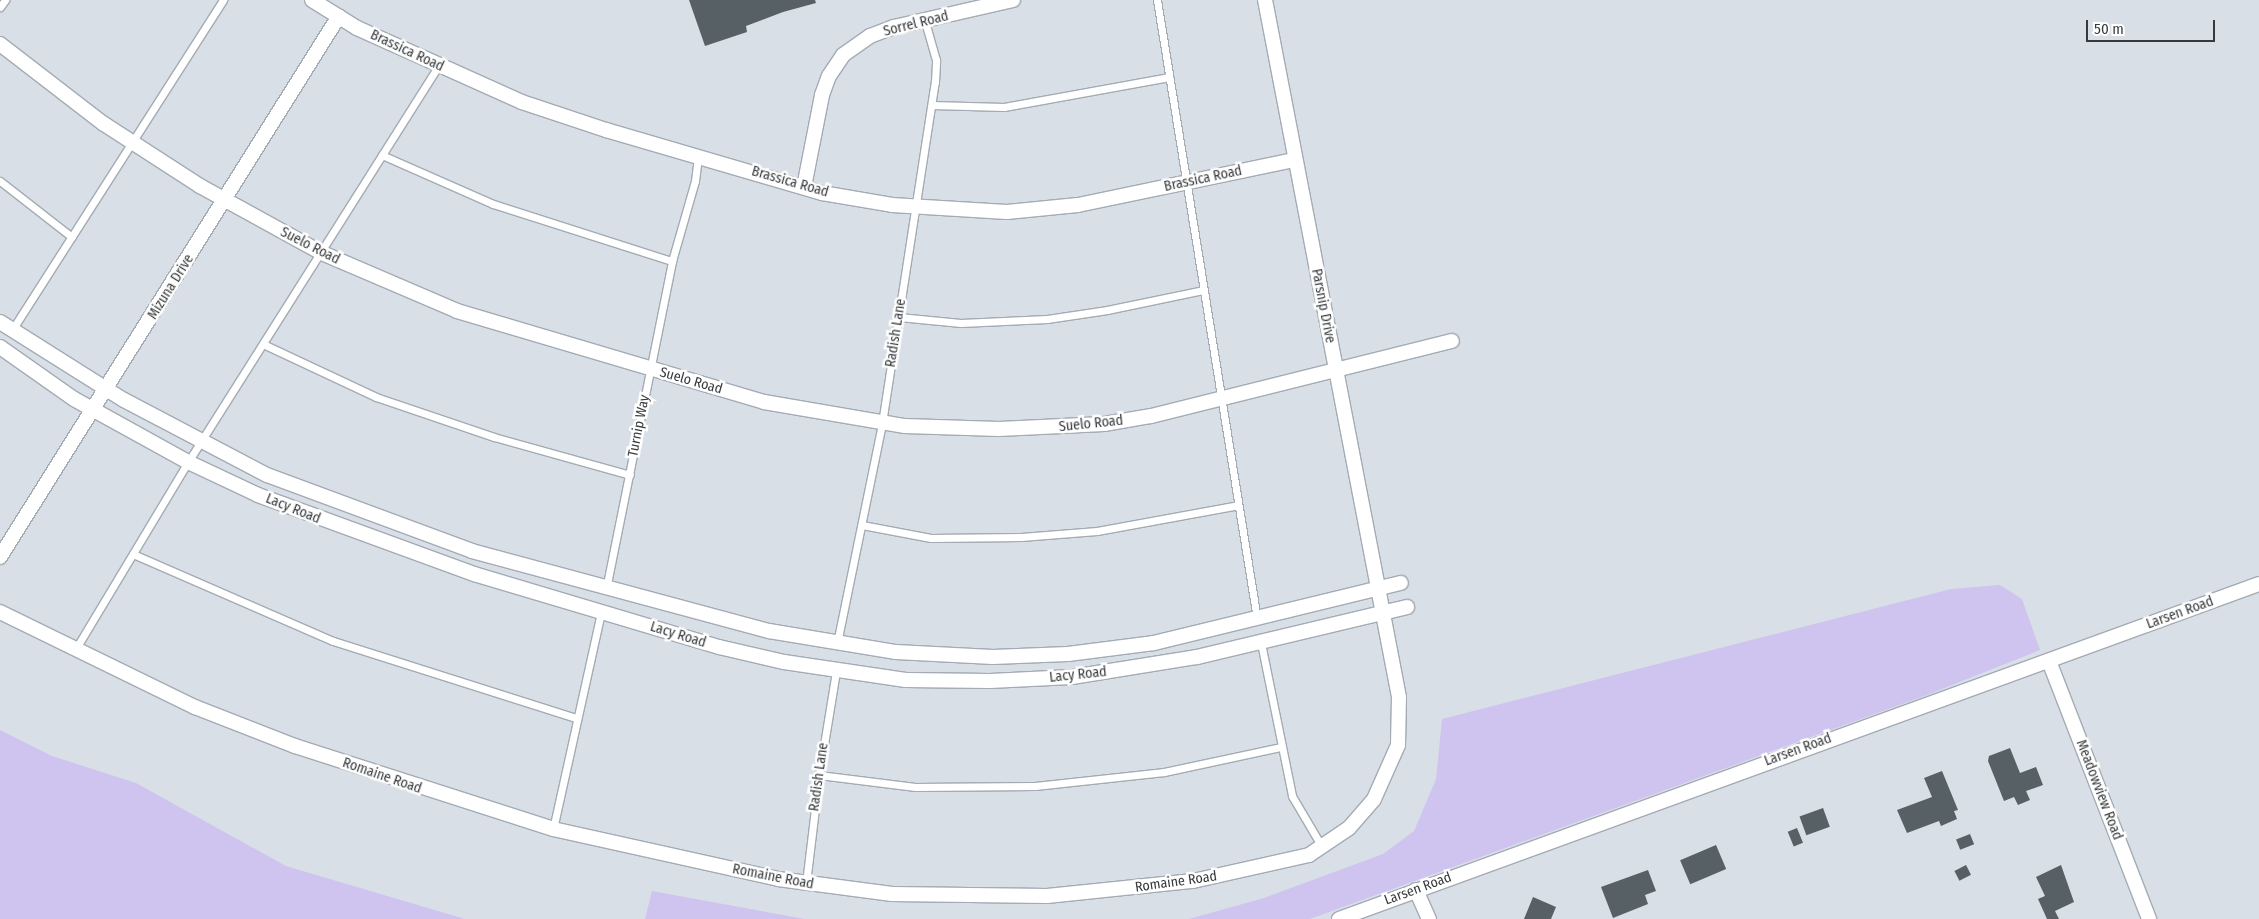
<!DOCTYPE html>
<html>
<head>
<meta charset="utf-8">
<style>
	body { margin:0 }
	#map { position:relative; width:2259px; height:919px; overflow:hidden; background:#d8dfe7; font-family:"Fira Sans Condensed",sans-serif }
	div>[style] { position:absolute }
	.green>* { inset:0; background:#cfc4ef }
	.building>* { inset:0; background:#566065; transform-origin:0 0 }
	.roads { filter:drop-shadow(1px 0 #a4abb3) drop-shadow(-1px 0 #a4abb3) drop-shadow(0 1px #a4abb3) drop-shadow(0 -1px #a4abb3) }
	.lane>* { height:7px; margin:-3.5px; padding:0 3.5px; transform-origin:3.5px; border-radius:3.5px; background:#fff }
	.street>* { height:14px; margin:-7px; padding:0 7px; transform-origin:7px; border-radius:7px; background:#fff }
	span { translate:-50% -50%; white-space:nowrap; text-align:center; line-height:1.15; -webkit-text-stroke:5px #fff; paint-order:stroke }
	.street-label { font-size:14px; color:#373a3d }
	.scale { position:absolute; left:2086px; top:20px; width:129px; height:22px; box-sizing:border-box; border:2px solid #373a3d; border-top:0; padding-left:6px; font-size:15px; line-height:18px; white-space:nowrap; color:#373a3d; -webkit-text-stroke:4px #fff; paint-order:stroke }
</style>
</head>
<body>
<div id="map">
	<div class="green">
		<i style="clip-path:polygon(2000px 585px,2022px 599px,2040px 650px,1927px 695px,1310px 919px,1189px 919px,1264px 898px,1383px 854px,1414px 831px,1436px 779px,1442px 719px,1951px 589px)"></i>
		<i style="clip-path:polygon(0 730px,52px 756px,136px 783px,286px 866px,465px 919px,0 919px)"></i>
		<i style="clip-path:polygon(652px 891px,805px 919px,645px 919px)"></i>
	</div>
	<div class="building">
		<i style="clip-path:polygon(689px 0,815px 0,816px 3px,783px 12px,746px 26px,747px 32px,705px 46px)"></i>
		<i style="clip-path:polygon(2010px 748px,2020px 773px,2036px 767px,2043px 785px,2026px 791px,2030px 800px,2018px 805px,2014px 797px,2004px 801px,1988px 761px,1989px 756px)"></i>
		<i style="clip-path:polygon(1942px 771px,1958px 810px,1954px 811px,1957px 819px,1941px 826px,1939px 821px,1907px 833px,1897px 810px,1932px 797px,1924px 778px)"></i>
		<i style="left:1823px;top:808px;width:20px;height:25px;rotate:70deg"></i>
		<i style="left:1797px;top:828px;width:16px;height:10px;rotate:68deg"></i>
		<i style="left:1970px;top:834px;width:11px;height:15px;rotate:68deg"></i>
		<i style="left:1716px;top:845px;width:26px;height:39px;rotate:67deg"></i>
		<i style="left:1966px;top:865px;width:11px;height:13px;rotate:63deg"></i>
		<i style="clip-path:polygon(2061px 865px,2074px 902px,2055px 911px,2059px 919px,2047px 919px,2038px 899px,2045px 896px,2036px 877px)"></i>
		<i style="clip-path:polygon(1648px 870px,1656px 891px,1645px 895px,1648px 904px,1613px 918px,1601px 887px)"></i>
		<i style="clip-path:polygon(1533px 897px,1556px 907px,1551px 919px,1524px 919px)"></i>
	</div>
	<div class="roads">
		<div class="lane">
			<i style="left:1157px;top:0;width:627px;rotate:80.82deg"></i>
			<i style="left:0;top:7px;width:9px;rotate:-54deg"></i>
			<i style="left:932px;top:105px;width:72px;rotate:1.6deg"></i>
			<i style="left:1004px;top:107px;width:168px;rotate:-10.3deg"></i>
			<i style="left:382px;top:155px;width:121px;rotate:23.8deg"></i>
			<i style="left:493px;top:204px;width:188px;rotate:17.7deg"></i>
			<i style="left:0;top:181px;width:91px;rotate:37.9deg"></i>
			<i style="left:899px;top:317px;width:62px;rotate:5.5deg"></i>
			<i style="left:961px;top:323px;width:86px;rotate:-2.7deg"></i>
			<i style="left:1047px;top:319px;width:61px;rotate:-8.5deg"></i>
			<i style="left:1107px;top:310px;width:99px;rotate:-11.7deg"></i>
			<i style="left:12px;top:330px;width:392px;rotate:-57.4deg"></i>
			<i style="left:263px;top:344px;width:125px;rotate:25.1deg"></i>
			<i style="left:376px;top:397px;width:125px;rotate:18.7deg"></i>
			<i style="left:494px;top:437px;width:141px;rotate:15.6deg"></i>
			<i style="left:862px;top:525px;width:70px;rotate:10.7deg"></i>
			<i style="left:931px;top:538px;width:90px;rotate:-0.6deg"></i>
			<i style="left:1021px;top:537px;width:76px;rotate:-4.5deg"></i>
			<i style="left:1097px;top:531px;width:143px;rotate:-10.4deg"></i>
			<i style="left:133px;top:554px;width:218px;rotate:23.5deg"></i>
			<i style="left:333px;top:641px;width:255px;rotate:17.6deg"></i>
			<i style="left:606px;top:589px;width:335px;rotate:-78.6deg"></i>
			<i style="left:672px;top:261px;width:83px;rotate:-74deg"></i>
			<i style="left:695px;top:181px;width:26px;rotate:-83deg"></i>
			<i style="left:837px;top:643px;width:225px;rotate:-78.4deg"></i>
			<i style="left:882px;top:423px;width:345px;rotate:-81.2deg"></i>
			<i style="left:935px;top:82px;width:22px;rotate:-87deg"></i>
			<i style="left:936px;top:60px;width:40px;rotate:-106deg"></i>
			<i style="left:1261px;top:643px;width:156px;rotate:78.5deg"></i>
			<i style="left:1292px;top:796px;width:59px;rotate:59.5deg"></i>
			<i style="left:75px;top:650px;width:219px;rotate:-59deg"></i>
			<i style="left:188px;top:462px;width:468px;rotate:-57.7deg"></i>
			<i style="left:819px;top:775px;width:97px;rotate:7.1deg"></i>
			<i style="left:915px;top:787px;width:120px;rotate:-0.5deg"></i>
			<i style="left:1035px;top:786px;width:130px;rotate:-6.2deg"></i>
			<i style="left:1164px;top:772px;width:120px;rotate:-12.1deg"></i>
			<i style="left:553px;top:829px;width:222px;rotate:-77.5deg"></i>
			<i style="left:806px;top:883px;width:109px;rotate:-83.1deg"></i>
			<i style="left:819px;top:775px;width:105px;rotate:-80.7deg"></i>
		</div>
		<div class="street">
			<i style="left:312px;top:0;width:53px;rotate:31.9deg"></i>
			<i style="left:357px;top:28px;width:181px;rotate:24.2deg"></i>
			<i style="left:522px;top:102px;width:89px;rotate:18.4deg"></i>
			<i style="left:606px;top:130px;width:225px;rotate:16.3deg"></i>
			<i style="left:822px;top:193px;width:71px;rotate:9.7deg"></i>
			<i style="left:892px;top:205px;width:115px;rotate:3.5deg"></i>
			<i style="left:1007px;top:212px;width:71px;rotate:-5.6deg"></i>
			<i style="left:1078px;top:205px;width:221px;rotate:-11.8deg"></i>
			<i style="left:0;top:44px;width:131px;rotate:37.6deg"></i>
			<i style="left:104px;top:124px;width:114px;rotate:32.9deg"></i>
			<i style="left:200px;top:186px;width:139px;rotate:28.8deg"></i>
			<i style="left:322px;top:253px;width:147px;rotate:23.2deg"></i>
			<i style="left:457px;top:311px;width:320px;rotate:16.5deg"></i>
			<i style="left:764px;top:402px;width:143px;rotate:9.7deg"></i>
			<i style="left:905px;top:426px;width:94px;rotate:1.8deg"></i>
			<i style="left:999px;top:429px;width:105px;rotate:-2.7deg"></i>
			<i style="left:1104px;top:424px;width:48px;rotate:-9.7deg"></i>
			<i style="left:1151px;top:416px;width:310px;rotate:-14deg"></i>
			<i style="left:804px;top:187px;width:94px;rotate:-78.9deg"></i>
			<i style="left:822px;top:95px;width:20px;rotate:-70deg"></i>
			<i style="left:829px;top:76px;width:25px;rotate:-56deg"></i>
			<i style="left:843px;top:55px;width:33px;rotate:-35deg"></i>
			<i style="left:870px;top:36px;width:26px;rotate:-21deg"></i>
			<i style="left:894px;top:27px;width:122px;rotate:-12.8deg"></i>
			<i style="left:0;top:322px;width:146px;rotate:32.2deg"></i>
			<i style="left:124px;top:400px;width:161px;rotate:27.7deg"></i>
			<i style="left:267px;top:475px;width:219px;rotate:20.3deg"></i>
			<i style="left:472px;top:551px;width:308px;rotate:15.1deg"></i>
			<i style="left:769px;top:631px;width:129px;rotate:9.4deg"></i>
			<i style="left:896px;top:652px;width:97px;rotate:3deg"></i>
			<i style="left:993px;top:657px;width:75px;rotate:-2.3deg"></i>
			<i style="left:1068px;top:654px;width:87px;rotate:-7.3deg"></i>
			<i style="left:1154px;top:643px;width:254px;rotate:-13.7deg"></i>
			<i style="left:0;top:347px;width:90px;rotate:35.1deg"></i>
			<i style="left:74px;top:399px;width:130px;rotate:28.9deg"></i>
			<i style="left:188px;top:462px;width:77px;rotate:25.2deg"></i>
			<i style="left:258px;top:495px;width:230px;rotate:20.1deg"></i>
			<i style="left:474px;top:574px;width:256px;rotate:16.6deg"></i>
			<i style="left:719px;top:647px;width:67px;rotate:13deg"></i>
			<i style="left:784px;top:662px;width:123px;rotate:8.4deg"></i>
			<i style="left:906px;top:680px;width:84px;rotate:0.7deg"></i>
			<i style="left:990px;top:681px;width:82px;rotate:-2.8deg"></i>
			<i style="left:1072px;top:677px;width:127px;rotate:-9.1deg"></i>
			<i style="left:1197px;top:657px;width:216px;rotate:-13.4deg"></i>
			<i style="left:0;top:557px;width:638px;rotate:-57.93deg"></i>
			<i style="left:0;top:612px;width:217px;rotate:26deg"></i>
			<i style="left:195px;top:707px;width:107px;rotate:21.3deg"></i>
			<i style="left:295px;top:746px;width:271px;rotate:17.8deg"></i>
			<i style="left:553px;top:829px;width:230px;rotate:12.5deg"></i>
			<i style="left:778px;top:879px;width:115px;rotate:7.5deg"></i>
			<i style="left:892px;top:894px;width:155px;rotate:0.7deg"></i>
			<i style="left:1047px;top:896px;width:147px;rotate:-5.9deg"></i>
			<i style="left:1193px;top:881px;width:119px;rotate:-12.6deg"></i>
			<i style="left:1309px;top:855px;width:48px;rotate:-34deg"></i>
			<i style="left:1349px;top:828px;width:38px;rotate:-49deg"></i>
			<i style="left:1374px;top:799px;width:59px;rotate:-66deg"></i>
			<i style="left:1398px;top:745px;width:48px;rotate:-88.8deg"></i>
			<i style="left:1399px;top:697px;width:710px;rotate:-100.88deg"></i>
			<i style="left:2049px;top:661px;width:277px;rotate:68.8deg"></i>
			<i style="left:1416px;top:890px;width:32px;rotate:66deg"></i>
			<i style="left:1339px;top:919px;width:979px;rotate:-20.01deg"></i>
		</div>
	</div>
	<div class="street-label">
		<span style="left:916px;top:24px;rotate:-14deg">Sorrel Road</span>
		<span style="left:407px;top:51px;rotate:25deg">Brassica Road</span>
		<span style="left:1203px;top:179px;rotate:-12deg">Brassica Road</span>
		<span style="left:790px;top:182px;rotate:16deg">Brassica Road</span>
		<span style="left:310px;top:246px;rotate:27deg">Suelo Road</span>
		<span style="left:171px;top:287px;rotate:-58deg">Mizuna Drive</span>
		<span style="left:1323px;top:306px;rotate:79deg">Parsnip Drive</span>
		<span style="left:896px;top:333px;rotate:-81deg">Radish Lane</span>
		<span style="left:691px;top:381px;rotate:16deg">Suelo Road</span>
		<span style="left:1091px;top:424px;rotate:-6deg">Suelo Road</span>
		<span style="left:639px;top:426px;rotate:-79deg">Turnip Way</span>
		<span style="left:293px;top:509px;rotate:22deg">Lacy Road</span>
		<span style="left:2180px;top:613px;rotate:-20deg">Larsen Road</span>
		<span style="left:678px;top:635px;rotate:17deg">Lacy Road</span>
		<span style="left:1078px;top:675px;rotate:-6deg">Lacy Road</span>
		<span style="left:1798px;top:750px;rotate:-20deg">Larsen Road</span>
		<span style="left:382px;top:776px;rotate:19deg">Romaine Road</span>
		<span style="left:819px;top:777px;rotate:-82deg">Radish Lane</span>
		<span style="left:2099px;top:790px;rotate:69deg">Meadowview Road</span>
		<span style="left:773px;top:877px;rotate:11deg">Romaine Road</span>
		<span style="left:1176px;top:882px;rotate:-8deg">Romaine Road</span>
		<span style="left:1418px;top:889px;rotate:-20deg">Larsen Road</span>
	</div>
	<div class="scale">50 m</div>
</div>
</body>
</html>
